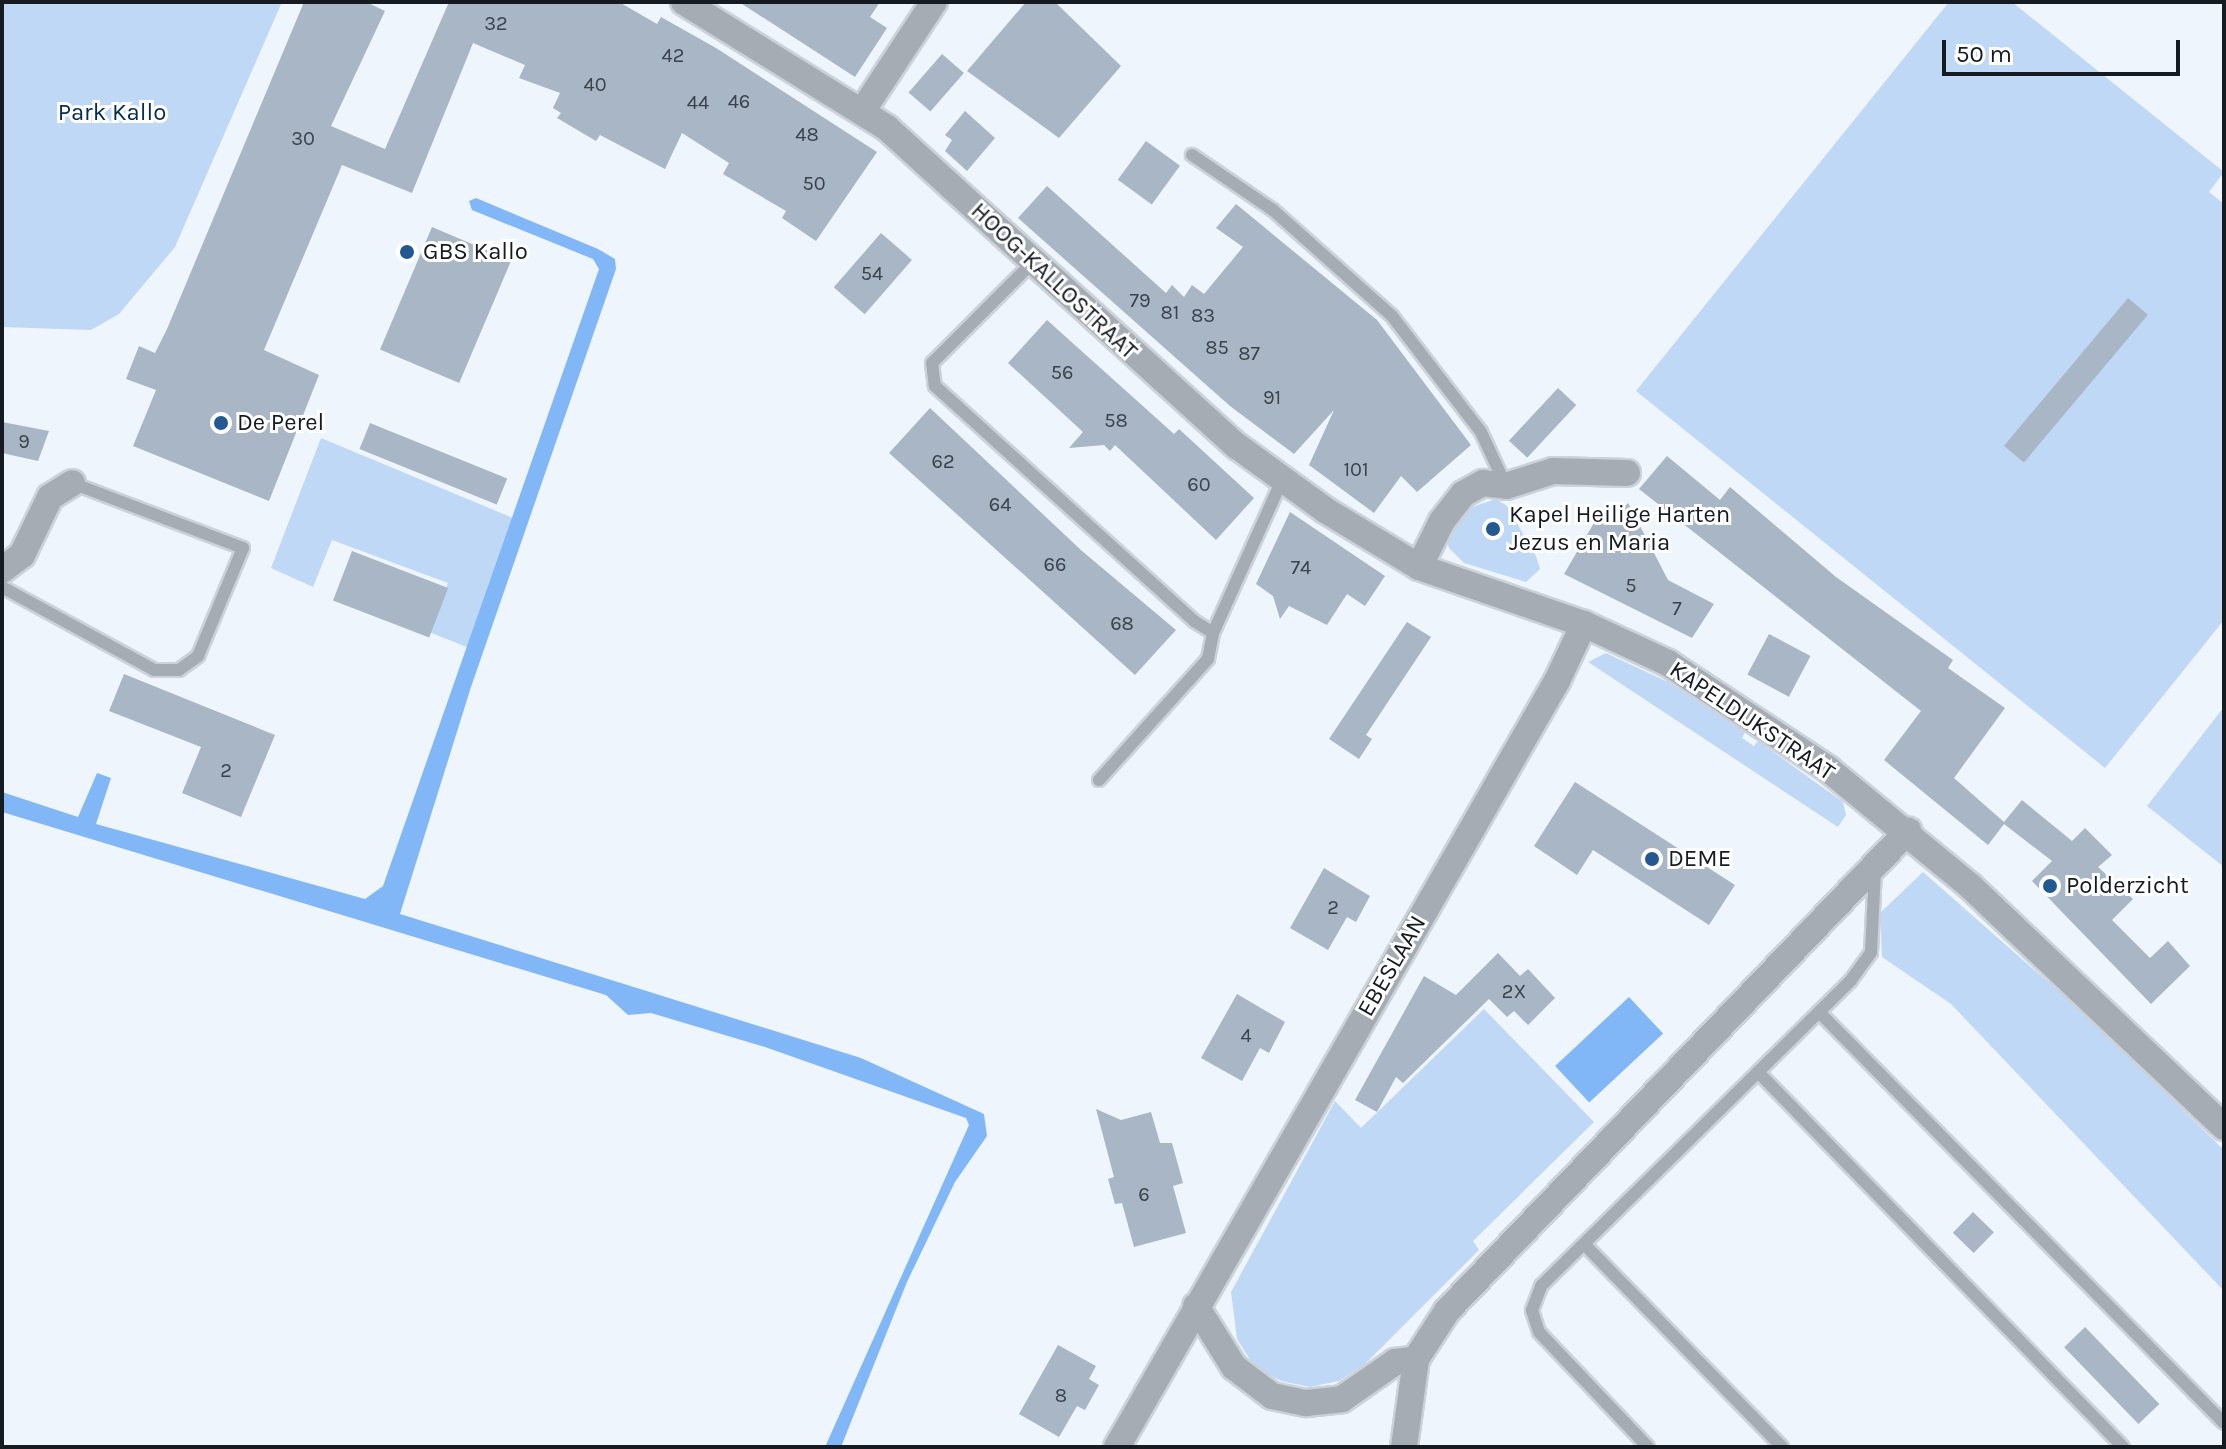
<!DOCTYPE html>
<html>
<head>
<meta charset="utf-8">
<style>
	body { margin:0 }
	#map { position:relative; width:2226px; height:1449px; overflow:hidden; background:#eff5fc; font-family:Karla,sans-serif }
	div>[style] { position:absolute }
	.green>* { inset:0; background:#bed8f6 }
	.water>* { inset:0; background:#81b7f6; transform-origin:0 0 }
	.building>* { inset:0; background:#a8b6c6; transform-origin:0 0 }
	.roads { filter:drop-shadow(2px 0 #ccd2d9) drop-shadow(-2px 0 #ccd2d9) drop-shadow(0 2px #ccd2d9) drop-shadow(0 -2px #ccd2d9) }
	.service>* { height:12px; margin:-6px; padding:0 6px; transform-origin:6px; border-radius:6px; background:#a6acb4 }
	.minor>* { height:26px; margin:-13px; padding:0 13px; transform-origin:13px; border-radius:13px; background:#a6acb4 }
	.dots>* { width:22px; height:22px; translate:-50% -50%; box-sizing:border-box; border:4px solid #fff; border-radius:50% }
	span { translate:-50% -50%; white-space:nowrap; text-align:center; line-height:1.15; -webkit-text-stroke:6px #fff; paint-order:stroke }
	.number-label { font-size:20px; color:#3a424a }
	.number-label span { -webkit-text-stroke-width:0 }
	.park-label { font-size:24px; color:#062c54 }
	.poi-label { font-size:24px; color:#151b21 }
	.left { translate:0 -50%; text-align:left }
	.street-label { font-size:24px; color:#151b21 }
	.frame { position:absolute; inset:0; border:4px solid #151b21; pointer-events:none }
	.scale { position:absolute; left:1942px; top:40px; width:238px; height:36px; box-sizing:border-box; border:4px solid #151b21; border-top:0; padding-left:10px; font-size:24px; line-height:28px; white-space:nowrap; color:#151b21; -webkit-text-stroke:6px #fff; paint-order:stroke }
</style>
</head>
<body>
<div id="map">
	<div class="green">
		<i style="clip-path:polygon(2px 2px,282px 2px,175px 247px,119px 314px,91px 330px,2px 327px)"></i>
		<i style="clip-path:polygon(1949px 2px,2012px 2px,2224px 172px,2209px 192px,2224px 204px,2224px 620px,2105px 768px,1636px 391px)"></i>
		<i style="clip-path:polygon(321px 438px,513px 518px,469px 648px,429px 632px,448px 583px,332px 540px,313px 587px,271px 568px)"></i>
		<i style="clip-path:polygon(1496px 499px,1507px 506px,1536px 556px,1540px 569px,1526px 582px,1464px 563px,1449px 548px,1446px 538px,1463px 510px)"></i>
		<i style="clip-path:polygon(1606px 653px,1668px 682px,1745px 732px,1742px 738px,1754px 746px,1758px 741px,1843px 802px,1846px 815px,1838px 827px,1588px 662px)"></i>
		<i style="clip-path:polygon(2224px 707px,2224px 867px,2147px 806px)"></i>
		<i style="clip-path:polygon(1923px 872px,2089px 1018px,2224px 1150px,2224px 1291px,1951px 1004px,1882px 957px,1880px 913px)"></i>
		<i style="clip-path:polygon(1484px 1009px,1594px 1122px,1473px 1241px,1479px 1250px,1365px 1364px,1339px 1381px,1310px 1387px,1281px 1381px,1254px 1366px,1237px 1339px,1231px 1292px,1335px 1101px,1361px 1128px)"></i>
	</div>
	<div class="water">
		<i style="clip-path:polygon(476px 198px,598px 249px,615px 259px,616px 269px,471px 687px,400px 914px,861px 1058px,984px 1114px,987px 1136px,955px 1182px,907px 1282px,841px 1447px,825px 1447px,969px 1125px,966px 1118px,765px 1047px,651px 1013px,628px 1015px,606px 995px,2px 812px,2px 792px,78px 817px,97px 773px,111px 778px,96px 824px,365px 899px,383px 886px,599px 269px,593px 259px,472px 210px,469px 201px)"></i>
		<i style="left:1629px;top:997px;width:50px;height:101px;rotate:47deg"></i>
	</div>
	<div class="building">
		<i style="clip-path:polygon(304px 2px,366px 2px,385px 11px,331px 126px,385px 149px,449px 2px,619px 2px,657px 24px,661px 17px,716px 48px,877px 152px,816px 241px,782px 218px,786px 211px,723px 174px,729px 163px,682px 133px,665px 169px,600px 135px,596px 141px,557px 118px,561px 113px,553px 108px,560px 93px,519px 78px,525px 65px,473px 43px,412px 193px,342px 165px,264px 350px,319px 375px,269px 501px,133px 446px,156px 390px,126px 379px,139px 346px,155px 353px,167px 329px)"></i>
		<i style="clip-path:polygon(739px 2px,880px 2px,870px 17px,887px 28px,855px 77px)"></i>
		<i style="clip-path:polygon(1026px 2px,1055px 2px,1121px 66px,1059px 138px,967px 71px)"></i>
		<i style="left:942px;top:54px;width:29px;height:51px;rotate:41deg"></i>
		<i style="clip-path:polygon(965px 111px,995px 138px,967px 171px,945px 151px,952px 140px,945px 135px)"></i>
		<i style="left:1146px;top:141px;width:42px;height:48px;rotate:36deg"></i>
		<i style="clip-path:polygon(1047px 186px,1166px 293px,1172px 285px,1184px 297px,1192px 285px,1204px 294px,1243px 247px,1216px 228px,1236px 204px,1377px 320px,1471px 445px,1417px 492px,1401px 476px,1374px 513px,1309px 465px,1334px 410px,1294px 454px,1230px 406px,1018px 218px)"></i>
		<i style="left:432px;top:227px;width:86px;height:133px;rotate:23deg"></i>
		<i style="left:881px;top:233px;width:41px;height:72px;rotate:41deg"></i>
		<i style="left:2128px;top:298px;width:26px;height:193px;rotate:40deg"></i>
		<i style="clip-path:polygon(1047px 320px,1174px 434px,1179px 429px,1254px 498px,1216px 540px,1115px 445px,1110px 451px,1104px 445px,1069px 448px,1083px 432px,1008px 363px)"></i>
		<i style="left:1558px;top:388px;width:25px;height:72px;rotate:43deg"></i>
		<i style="clip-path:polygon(930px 408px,1082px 551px,1176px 630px,1135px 675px,889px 453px)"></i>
		<i style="clip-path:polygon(2px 422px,49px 431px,38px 461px,2px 453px)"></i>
		<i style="left:370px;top:423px;width:148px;height:28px;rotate:22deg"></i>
		<i style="clip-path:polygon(1667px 456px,1720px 500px,1730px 487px,1836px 577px,1953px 660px,1948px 668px,2005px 708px,1954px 778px,2004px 822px,2022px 800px,2072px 841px,2085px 828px,2112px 855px,2098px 867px,2133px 899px,2112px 920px,2150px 958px,2168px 941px,2190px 966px,2151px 1004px,2032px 881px,2052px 861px,2004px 824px,1988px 845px,1884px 760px,1921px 711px,1639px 489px)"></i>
		<i style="clip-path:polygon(1628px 503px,1668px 580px,1714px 604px,1692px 638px,1564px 574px,1601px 511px,1615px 519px)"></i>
		<i style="clip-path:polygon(1290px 512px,1385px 576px,1365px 606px,1347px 594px,1327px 625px,1289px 606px,1280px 619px,1273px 596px,1256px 584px)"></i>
		<i style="left:352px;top:551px;width:103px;height:53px;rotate:21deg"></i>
		<i style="clip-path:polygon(1407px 622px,1431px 637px,1366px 735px,1372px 739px,1359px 759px,1329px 739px)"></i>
		<i style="left:1769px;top:634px;width:47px;height:46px;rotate:28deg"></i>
		<i style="clip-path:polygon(124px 674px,275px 735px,241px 817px,182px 793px,201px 747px,109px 711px)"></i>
		<i style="clip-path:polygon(1575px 782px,1735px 885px,1709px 925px,1593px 850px,1577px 875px,1534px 846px)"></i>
		<i style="clip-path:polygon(1324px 868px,1370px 896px,1356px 922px,1347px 917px,1328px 950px,1290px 928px)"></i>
		<i style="clip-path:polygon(1498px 953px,1520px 976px,1528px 969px,1555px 998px,1528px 1025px,1514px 1011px,1507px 1017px,1489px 999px,1403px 1083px,1396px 1077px,1377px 1112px,1355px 1100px,1424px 976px,1456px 995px)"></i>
		<i style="clip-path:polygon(1237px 994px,1285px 1022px,1269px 1053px,1260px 1048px,1242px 1081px,1201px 1058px)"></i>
		<i style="clip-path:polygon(1096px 1109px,1121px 1120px,1151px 1112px,1160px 1143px,1172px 1143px,1183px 1183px,1173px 1186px,1186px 1233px,1134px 1247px,1122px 1203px,1115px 1204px,1108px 1179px,1114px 1177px)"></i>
		<i style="left:1973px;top:1212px;width:29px;height:29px;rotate:44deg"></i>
		<i style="left:2085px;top:1327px;width:107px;height:29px;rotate:46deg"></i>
		<i style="clip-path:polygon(1058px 1345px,1096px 1366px,1089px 1379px,1099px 1385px,1085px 1410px,1077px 1406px,1059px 1437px,1019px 1414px)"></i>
	</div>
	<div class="roads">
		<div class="service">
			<i style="left:1192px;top:155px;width:98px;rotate:34.2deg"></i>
			<i style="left:1273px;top:210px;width:159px;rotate:41.7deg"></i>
			<i style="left:1392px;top:316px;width:146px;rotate:52.5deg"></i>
			<i style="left:1481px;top:432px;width:60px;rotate:65.2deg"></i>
			<i style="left:1032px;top:263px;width:141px;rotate:135deg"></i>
			<i style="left:932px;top:363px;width:23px;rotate:83deg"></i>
			<i style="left:935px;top:386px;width:350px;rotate:42.2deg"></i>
			<i style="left:1194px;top:621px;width:22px;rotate:32deg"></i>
			<i style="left:2px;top:587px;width:173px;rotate:28.6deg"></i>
			<i style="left:154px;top:670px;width:25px"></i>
			<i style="left:179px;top:670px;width:24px;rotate:-36deg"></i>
			<i style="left:198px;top:656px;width:117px;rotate:-67.4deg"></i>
			<i style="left:243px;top:548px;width:183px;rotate:-159.2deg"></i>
			<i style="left:1099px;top:780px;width:163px;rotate:-48deg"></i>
			<i style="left:1208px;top:659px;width:26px;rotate:-79deg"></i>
			<i style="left:1213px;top:633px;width:168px;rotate:-65.7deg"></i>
			<i style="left:1819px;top:1012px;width:577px;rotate:45.42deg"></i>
			<i style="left:1758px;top:1072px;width:523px;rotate:45.77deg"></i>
			<i style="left:1584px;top:1244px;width:284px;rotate:45.7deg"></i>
			<i style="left:1648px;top:1447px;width:158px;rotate:-133.5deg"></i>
			<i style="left:1539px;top:1332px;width:23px;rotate:-108deg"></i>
			<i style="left:1532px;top:1310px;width:26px;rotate:-69deg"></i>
			<i style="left:1541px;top:1286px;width:436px;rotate:-44.6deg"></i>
			<i style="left:1851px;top:980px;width:34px;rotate:-54deg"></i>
			<i style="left:1871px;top:952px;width:83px;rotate:-87.2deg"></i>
		</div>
		<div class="minor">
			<i style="left:684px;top:2px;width:239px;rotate:31.8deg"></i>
			<i style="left:887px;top:128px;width:473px;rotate:42.3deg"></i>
			<i style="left:1237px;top:446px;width:109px;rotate:36deg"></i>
			<i style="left:1325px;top:510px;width:110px;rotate:31.2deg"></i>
			<i style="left:1419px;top:567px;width:175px;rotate:19.1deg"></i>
			<i style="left:1584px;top:624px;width:93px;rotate:24.9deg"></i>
			<i style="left:1668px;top:663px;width:192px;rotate:33.5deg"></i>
			<i style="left:1828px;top:769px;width:184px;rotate:39.5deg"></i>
			<i style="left:1970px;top:886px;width:350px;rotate:43.5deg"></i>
			<i style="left:863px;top:110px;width:129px;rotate:-56.7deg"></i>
			<i style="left:1419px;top:567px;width:51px;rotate:-63.4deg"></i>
			<i style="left:1442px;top:521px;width:34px;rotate:-52deg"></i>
			<i style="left:1463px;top:494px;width:23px;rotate:-29deg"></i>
			<i style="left:1483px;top:483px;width:23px;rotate:7deg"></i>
			<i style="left:1506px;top:486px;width:49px;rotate:-17.7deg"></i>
			<i style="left:1553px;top:471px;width:74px;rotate:1.5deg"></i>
			<i style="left:2px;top:570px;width:25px;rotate:-37deg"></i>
			<i style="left:22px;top:555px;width:64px;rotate:-64.2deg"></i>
			<i style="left:50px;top:497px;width:26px;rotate:-32deg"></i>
			<i style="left:1196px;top:1306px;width:72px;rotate:58.1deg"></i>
			<i style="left:1234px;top:1367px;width:48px;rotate:37.3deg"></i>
			<i style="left:1272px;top:1396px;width:35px;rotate:12deg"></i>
			<i style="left:1306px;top:1403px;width:36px;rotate:-6deg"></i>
			<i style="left:1342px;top:1399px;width:65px;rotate:-34.9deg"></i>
			<i style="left:1395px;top:1362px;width:21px;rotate:-8deg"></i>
			<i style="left:1117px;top:1447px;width:883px;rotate:-60.13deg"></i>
			<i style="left:1557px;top:681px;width:63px;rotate:-64.7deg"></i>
			<i style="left:1404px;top:1447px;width:89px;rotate:-82.2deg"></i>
			<i style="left:1416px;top:1359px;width:57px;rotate:-57.1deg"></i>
			<i style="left:1447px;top:1311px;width:666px;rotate:-46.16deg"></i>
		</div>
	</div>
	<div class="dots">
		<i style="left:407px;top:252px;background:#245891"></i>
		<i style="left:221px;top:423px;background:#245891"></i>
		<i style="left:1493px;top:529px;background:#245891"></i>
		<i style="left:1652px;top:859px;background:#245891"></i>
		<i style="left:2050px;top:886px;background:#245891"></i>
	</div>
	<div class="number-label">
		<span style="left:496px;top:23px">32</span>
		<span style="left:673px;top:55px">42</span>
		<span style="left:595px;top:84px">40</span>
		<span style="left:739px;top:101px">46</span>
		<span style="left:698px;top:102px">44</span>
		<span style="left:807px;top:134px">48</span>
		<span style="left:303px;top:138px">30</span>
		<span style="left:814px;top:183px">50</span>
		<span style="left:872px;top:273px">54</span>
		<span style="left:1140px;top:300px">79</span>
		<span style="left:1170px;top:312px">81</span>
		<span style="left:1203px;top:315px">83</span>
		<span style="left:1217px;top:347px">85</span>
		<span style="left:1249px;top:353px">87</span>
		<span style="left:1062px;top:372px">56</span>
		<span style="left:1272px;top:397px">91</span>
		<span style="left:1116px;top:420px">58</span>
		<span style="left:24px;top:441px">9</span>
		<span style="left:943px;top:461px">62</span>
		<span style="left:1356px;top:469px">101</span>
		<span style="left:1199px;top:484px">60</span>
		<span style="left:1000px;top:504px">64</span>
		<span style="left:1055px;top:564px">66</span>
		<span style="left:1301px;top:567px">74</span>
		<span style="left:1631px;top:585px">5</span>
		<span style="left:1677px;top:608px">7</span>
		<span style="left:1122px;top:623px">68</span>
		<span style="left:226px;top:770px">2</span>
		<span style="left:1333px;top:907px">2</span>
		<span style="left:1514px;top:991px">2X</span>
		<span style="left:1246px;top:1035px">4</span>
		<span style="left:1144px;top:1194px">6</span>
		<span style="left:1061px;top:1395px">8</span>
	</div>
	<div class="park-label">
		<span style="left:112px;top:113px">Park Kallo</span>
	</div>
	<div class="poi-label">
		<span class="left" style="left:423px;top:252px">GBS Kallo</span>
		<span class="left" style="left:237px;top:423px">De Perel</span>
		<span class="left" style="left:1509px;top:529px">Kapel Heilige Harten<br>Jezus en Maria</span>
		<span class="left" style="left:1668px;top:859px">DEME</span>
		<span class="left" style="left:2066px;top:886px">Polderzicht</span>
	</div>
	<div class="street-label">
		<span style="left:1054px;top:281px;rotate:43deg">HOOG-KALLOSTRAAT</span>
		<span style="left:1752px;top:721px;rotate:34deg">KAPELDIJKSTRAAT</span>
		<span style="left:1392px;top:966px;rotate:-60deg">EBESLAAN</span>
	</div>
	<div class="frame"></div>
	<div class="scale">50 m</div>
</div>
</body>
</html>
